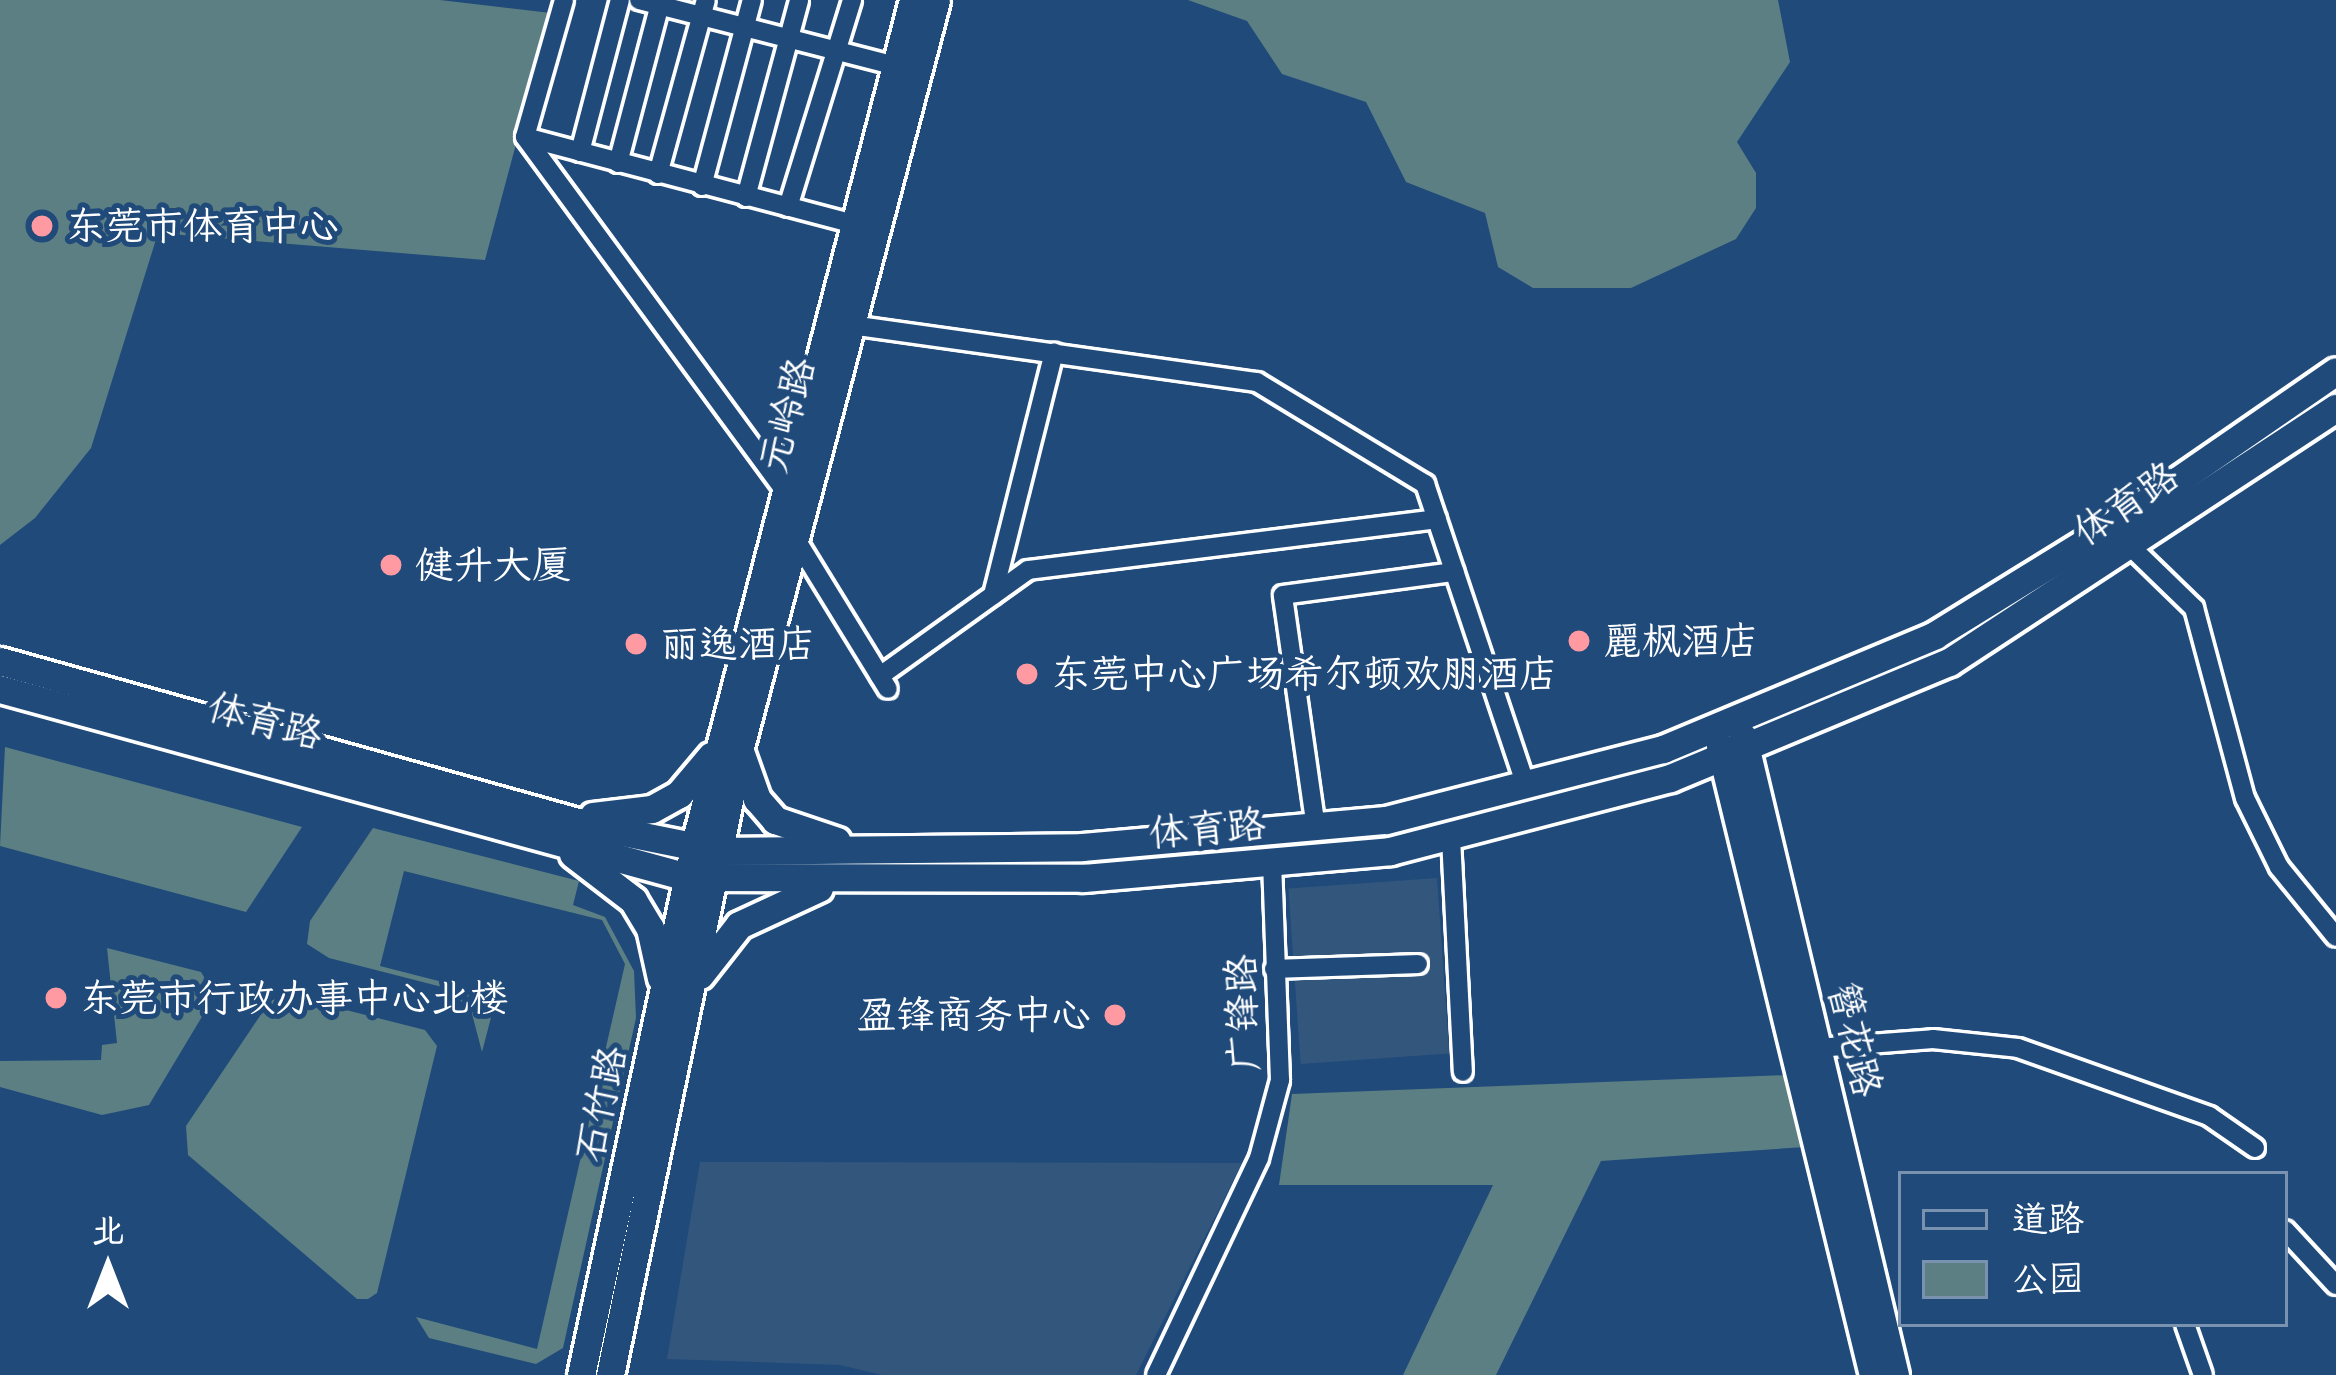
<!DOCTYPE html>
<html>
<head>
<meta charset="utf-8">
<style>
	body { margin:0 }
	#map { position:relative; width:2336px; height:1375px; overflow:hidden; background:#1f4a7a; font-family:Sriracha,"LXGW WenKai TC",sans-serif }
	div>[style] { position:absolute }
	.built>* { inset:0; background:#33567d; transform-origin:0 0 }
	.green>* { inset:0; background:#5c7f84 }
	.roads { filter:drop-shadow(3px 0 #fff) drop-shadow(-3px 0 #fff) drop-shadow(0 3px #fff) drop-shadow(0 -3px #fff) }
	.street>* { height:18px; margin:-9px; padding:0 9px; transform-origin:9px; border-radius:9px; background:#1f4a7a }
	.secondary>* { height:27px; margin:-13.5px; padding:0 13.5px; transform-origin:13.5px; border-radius:13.5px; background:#1f4a7a }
	.dots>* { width:33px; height:33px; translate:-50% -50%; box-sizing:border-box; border:6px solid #1f4a7a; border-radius:50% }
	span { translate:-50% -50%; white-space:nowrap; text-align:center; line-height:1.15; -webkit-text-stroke:10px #1f4a7a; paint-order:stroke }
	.poi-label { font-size:39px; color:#fff }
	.left { translate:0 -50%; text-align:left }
	.right { translate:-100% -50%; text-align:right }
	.street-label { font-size:39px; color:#fff }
	.legend { position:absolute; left:1898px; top:1171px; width:390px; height:156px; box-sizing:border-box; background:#1f4a7a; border:3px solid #7992af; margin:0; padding:15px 21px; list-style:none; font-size:36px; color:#fff }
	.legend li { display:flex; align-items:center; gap:24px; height:60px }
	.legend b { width:60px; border:3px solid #7992af }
	.north { position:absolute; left:48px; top:1207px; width:120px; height:120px; -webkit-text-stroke:9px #1f4a7a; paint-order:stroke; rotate:0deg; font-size:33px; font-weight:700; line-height:48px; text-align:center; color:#fff }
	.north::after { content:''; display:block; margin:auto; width:42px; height:54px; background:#fff; clip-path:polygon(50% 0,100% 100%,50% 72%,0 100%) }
</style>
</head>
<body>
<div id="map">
	<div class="built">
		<i style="left:1437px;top:878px;width:176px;height:149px;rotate:86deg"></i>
		<i style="clip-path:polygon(700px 1162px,1242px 1163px,1136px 1375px,882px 1375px,840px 1365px,667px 1359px)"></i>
	</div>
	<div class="green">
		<i style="clip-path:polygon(0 0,440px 0,551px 13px,485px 260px,158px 233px,91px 448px,35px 518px,0 545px)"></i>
		<i style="clip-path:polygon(1188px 0,1778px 0,1790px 62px,1737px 142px,1756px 173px,1756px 208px,1736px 239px,1631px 288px,1533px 288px,1498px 267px,1485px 213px,1406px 182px,1366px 102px,1282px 74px,1247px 21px)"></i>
		<i style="clip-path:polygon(5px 747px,302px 827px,246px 912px,0 846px)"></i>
		<i style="clip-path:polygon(373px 828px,579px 881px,573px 905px,605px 917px,634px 971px,636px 1018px,563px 1348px,536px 1364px,429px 1338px,416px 1317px,537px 1349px,625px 964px,602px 920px,404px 871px,380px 966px,470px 989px,468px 999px,494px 1006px,482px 1052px,471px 1010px,446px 988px,329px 958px,307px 944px,310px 921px)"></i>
		<i style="clip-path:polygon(107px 948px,201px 972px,215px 995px,149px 1105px,102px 1115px,0 1087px,0 1061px,101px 1060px,102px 1045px,117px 1043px)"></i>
		<i style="clip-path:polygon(287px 995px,425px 1030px,437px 1046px,377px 1293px,368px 1299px,357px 1299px,188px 1155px,186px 1126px,270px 1001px)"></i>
		<i style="clip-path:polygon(1788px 1075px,1805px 1147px,1601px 1161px,1496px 1375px,1403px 1375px,1493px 1185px,1279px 1185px,1292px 1094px)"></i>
	</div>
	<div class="roads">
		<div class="street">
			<i style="left:564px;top:0;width:142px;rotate:105.9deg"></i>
			<i style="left:525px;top:137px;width:341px;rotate:14.8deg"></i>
			<i style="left:639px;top:0;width:265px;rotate:14.4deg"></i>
			<i style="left:525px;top:137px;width:439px;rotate:53.7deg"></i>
			<i style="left:580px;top:152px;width:157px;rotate:-75.3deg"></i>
			<i style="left:618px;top:163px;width:169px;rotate:-75.2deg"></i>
			<i style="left:658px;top:174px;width:180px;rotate:-74.6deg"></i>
			<i style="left:702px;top:186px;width:193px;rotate:-75deg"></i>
			<i style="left:746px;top:197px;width:204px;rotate:-74.9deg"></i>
			<i style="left:788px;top:207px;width:217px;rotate:-72.8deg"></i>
			<i style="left:851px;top:325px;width:410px;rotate:8deg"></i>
			<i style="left:1257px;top:382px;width:197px;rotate:31.3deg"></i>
			<i style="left:1425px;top:484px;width:321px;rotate:71.5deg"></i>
			<i style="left:795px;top:538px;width:177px;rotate:58.4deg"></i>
			<i style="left:2131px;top:547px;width:88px;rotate:44.1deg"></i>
			<i style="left:2194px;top:608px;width:197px;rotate:75deg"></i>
			<i style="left:2245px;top:798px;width:77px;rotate:63.8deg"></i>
			<i style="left:2279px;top:867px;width:90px;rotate:50.8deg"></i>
			<i style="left:993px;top:595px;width:250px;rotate:-75.9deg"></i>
			<i style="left:880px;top:676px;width:182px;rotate:-35.6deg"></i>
			<i style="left:1028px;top:570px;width:412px;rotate:-7.1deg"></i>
			<i style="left:1316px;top:828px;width:235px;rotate:-98.1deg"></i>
			<i style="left:1283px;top:595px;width:173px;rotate:-7.7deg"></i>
			<i style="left:1451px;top:838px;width:234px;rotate:87.1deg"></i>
			<i style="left:1274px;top:969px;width:144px;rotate:-2deg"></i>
			<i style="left:1817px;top:1048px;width:116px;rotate:-4.4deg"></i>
			<i style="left:1933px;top:1039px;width:85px;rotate:6deg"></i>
			<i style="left:2018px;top:1048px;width:203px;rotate:19.6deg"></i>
			<i style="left:2209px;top:1116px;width:56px;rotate:34.8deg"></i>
			<i style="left:2285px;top:1230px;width:75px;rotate:47.2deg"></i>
			<i style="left:2185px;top:1324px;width:54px;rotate:70.6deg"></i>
			<i style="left:1156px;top:1375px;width:240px;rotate:-64.6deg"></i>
			<i style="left:1259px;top:1158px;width:81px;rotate:-74.9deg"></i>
			<i style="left:1280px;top:1080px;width:218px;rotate:-92.1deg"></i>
		</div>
		<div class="secondary">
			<i style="left:0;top:661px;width:610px;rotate:15.58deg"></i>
			<i style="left:588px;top:825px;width:132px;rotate:11.4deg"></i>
			<i style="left:717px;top:851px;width:365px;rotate:-0.6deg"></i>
			<i style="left:1082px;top:847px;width:305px;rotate:-5.1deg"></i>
			<i style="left:1386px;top:820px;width:286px;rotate:-14.4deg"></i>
			<i style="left:1663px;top:749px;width:295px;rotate:-22.7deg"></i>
			<i style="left:1935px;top:635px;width:213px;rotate:-31.7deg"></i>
			<i style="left:2116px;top:523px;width:267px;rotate:-34.6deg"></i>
			<i style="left:0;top:689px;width:712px;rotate:15.3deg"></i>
			<i style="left:687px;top:877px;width:396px;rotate:0.1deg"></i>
			<i style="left:1083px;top:878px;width:308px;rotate:-5deg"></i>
			<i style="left:1390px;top:851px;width:289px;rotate:-14.6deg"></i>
			<i style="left:1670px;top:778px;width:302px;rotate:-22.6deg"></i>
			<i style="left:1949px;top:662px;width:463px;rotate:-33.3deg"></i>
			<i style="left:1743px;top:737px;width:656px;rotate:76.6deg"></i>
			<i style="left:1720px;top:746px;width:647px;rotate:76.33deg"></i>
			<i style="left:741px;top:754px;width:48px;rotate:70.4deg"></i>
			<i style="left:757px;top:799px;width:28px;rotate:49deg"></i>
			<i style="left:775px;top:820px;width:65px;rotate:18.7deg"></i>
			<i style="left:593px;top:816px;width:59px;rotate:-6.8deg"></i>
			<i style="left:652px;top:809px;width:31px;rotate:-29deg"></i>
			<i style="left:679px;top:794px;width:50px;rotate:-49.9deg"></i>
			<i style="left:573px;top:854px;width:76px;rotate:37.5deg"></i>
			<i style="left:633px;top:900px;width:33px;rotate:59deg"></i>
			<i style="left:650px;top:928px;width:51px;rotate:77.6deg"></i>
			<i style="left:700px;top:975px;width:63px;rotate:-52deg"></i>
			<i style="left:739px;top:925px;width:88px;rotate:-24.8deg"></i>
			<i style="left:581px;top:1375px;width:539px;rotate:-77.9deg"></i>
			<i style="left:694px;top:848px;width:876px;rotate:-75.52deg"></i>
			<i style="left:610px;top:1375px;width:641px;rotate:-78.3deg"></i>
			<i style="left:740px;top:747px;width:772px;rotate:-75.3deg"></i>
		</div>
	</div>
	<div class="dots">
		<i style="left:42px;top:226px;background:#ff9aa2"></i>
		<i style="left:391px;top:565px;background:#ff9aa2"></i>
		<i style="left:1579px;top:641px;background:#ff9aa2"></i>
		<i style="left:636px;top:644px;background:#ff9aa2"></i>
		<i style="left:1027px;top:674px;background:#ff9aa2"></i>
		<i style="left:56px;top:998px;background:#ff9aa2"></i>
		<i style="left:1115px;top:1015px;background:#ff9aa2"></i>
	</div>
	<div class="poi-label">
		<span class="left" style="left:66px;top:226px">东莞市体育中心</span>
		<span class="left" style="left:415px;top:565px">健升大厦</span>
		<span class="left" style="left:1603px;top:641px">麗枫酒店</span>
		<span class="left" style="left:660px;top:644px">丽逸酒店</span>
		<span class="left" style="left:1051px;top:674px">东莞中心广场希尔顿欢朋酒店</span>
		<span class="left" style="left:80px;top:998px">东莞市行政办事中心北楼</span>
		<span class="right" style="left:1091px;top:1015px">盈锋商务中心</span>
	</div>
	<div class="street-label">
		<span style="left:787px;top:415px;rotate:-75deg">元岭路</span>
		<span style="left:2126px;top:504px;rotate:-34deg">体育路</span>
		<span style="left:265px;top:721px;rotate:15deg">体育路</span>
		<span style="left:1207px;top:829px;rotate:-5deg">体育路</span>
		<span style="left:1243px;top:1013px;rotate:-92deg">广锋路</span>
		<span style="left:1855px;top:1039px;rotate:77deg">簪花路</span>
		<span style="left:601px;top:1104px;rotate:-78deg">石竹路</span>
	</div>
	<ul class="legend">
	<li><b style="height:15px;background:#1f4a7a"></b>道路</li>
	<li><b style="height:33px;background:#5c7f84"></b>公园</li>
	</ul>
	<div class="north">北</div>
</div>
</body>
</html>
